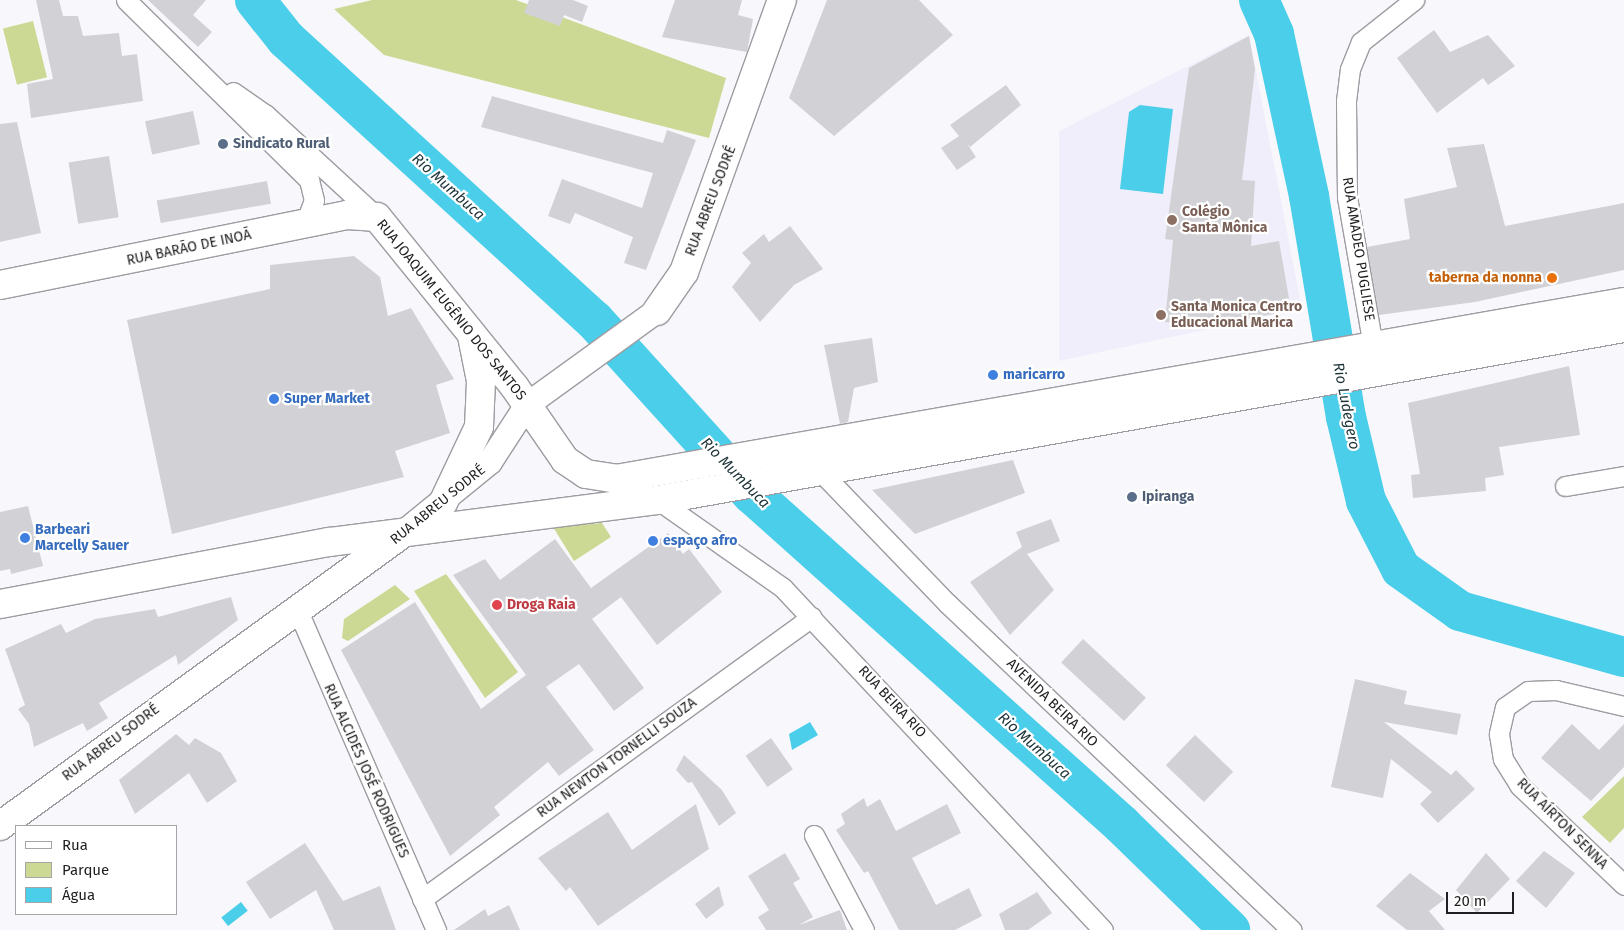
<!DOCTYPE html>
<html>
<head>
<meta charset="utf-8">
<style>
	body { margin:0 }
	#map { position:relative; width:1624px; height:930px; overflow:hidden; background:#f8f8fc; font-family:"Fira Sans",sans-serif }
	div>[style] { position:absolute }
	.built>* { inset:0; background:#f0eefa }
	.green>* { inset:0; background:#ccd995; transform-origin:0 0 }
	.water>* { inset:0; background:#4aceea; transform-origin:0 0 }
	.river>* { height:40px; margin:-20px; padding:0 20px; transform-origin:20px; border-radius:20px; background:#4aceea }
	.building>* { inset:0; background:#d2d1d6; transform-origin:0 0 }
	.roads { filter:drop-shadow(1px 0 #9d9ca1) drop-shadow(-1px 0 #9d9ca1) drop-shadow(0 1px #9d9ca1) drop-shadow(0 -1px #9d9ca1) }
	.minor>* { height:19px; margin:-9.5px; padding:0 9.5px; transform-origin:9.5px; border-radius:9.5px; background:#fff }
	.tertiary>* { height:24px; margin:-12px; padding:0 12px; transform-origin:12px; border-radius:12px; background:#fff }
	.secondary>* { height:28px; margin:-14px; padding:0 14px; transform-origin:14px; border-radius:14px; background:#fff }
	.dots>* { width:14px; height:14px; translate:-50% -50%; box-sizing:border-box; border:2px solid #fff; border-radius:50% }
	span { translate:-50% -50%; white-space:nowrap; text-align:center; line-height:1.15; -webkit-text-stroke:4.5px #fff; paint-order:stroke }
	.service-label { font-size:14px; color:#4e5e75; font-weight:700 }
	.left { translate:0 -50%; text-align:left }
	.street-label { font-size:14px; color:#1f1f21 }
	.education-label { font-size:14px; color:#785e54; font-weight:700 }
	.food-label { font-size:14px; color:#c56008; font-weight:700 }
	.right { translate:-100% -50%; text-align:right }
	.shop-label { font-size:14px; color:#366cbe; font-weight:700 }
	.health-label { font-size:14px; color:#be3a42; font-weight:700 }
	.water-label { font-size:15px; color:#1b3237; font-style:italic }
	.legend { position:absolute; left:15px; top:825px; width:162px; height:90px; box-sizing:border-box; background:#fff; border:1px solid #a5a5a6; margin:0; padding:6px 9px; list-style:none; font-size:15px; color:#1f1f21 }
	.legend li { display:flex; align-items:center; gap:10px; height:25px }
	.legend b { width:25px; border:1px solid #a5a5a6 }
	.scale { position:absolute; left:1446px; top:892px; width:68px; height:22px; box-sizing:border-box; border:2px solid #1f1f21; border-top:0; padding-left:6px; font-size:15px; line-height:18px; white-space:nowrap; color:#1f1f21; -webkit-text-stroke:4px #fff; paint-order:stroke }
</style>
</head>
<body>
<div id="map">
	<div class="built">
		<i style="clip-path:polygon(1249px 35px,1302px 309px,1059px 361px,1059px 131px)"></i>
	</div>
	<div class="green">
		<i style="clip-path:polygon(372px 0,516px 0,726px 78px,709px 138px,384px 55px,334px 9px)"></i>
		<i style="left:33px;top:21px;width:58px;height:31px;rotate:76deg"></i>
		<i style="clip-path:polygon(602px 523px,611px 537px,574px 561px,553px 527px)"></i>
		<i style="clip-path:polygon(446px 574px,518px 672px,485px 698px,414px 591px)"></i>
		<i style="clip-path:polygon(395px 585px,410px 599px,348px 641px,342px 638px,344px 619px)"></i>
		<i style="clip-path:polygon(1624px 776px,1624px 828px,1610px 843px,1582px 817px)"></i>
	</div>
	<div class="water">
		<i style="clip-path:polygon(1140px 105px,1173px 109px,1163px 194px,1120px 189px,1129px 112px)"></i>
		<i style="clip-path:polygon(810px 722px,818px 735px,792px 750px,789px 734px)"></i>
		<i style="left:241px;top:902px;width:11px;height:25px;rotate:52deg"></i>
	</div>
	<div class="river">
		<i style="left:255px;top:0;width:50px;rotate:51.5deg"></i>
		<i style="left:286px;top:39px;width:417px;rotate:42.4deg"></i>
		<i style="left:594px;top:320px;width:235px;rotate:47.8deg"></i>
		<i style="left:752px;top:494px;width:496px;rotate:41.8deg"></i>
		<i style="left:1122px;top:825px;width:151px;rotate:44.2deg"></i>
		<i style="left:1259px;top:0;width:37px;rotate:66deg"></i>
		<i style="left:1274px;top:34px;width:166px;rotate:77.8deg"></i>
		<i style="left:1309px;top:196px;width:224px;rotate:80.5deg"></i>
		<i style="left:1346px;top:417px;width:86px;rotate:76.6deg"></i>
		<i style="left:1366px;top:501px;width:76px;rotate:62.8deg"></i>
		<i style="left:1401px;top:569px;width:72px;rotate:35.4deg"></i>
		<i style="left:1460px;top:611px;width:170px;rotate:15.7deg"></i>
	</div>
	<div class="building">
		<i style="clip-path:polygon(36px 0,59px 0,63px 16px,78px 16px,83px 36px,119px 33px,122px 56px,137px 54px,143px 101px,31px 118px,27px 84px,53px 79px)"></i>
		<i style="clip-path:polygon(148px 0,206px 0,193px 15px,212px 32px,198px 47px)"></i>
		<i style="clip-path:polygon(529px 0,573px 0,588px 6px,582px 22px,564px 15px,560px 26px,524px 13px)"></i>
		<i style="clip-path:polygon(675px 0,742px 0,738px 15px,753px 19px,747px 52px,662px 37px)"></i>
		<i style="clip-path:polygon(827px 0,919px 0,953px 35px,834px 136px,789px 98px)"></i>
		<i style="clip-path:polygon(1434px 30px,1450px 52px,1488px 35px,1515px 66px,1488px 85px,1483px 78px,1437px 113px,1397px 58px)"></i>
		<i style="clip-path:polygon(1249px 36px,1255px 69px,1242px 180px,1255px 181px,1251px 246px,1279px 241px,1291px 310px,1212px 327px,1165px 322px,1173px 240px,1165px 239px,1189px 68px)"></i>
		<i style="clip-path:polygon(1006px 85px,1021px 105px,970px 147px,966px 142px,976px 157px,957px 170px,941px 148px,959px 136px,950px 125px)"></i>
		<i style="clip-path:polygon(492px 96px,663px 143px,667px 130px,696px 140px,646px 270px,624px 263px,633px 237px,575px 213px,570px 224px,548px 216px,562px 179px,642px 208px,653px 173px,481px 127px)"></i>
		<i style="left:193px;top:111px;width:34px;height:49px;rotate:78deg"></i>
		<i style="clip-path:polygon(17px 122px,41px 233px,0 242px,0 124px)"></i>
		<i style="clip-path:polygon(1484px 144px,1505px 226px,1624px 203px,1624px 270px,1475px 302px,1379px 315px,1367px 247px,1410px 239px,1404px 199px,1457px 187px,1447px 148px)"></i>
		<i style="left:109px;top:156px;width:62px;height:41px;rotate:81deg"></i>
		<i style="left:267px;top:181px;width:23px;height:112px;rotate:80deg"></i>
		<i style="clip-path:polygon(790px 226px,823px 269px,794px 285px,760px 322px,732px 287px,751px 263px,742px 253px,764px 234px,769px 242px)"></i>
		<i style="clip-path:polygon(354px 256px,380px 277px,388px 316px,411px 308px,454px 379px,436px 385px,450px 433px,395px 451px,404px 477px,172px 534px,127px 320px,270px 289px,270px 265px)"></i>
		<i style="clip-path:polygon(872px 338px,878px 382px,854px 388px,848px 422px,840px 424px,824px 345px)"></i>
		<i style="clip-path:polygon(1569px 366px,1580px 435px,1499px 447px,1504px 475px,1485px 478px,1486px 491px,1413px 498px,1411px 475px,1420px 474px,1408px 403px)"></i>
		<i style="clip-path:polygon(1013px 460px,1025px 493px,915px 534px,872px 490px)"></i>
		<i style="clip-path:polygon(28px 506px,43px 566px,11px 574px,10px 569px,0 571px,0 512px)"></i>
		<i style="clip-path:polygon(1051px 519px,1060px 541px,1027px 554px,1054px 590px,1010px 635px,970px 582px,1022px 547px,1016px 532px)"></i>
		<i style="clip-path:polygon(668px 533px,683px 554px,689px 549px,722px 592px,657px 645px,621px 597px,592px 619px,644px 688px,614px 711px,579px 664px,546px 687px,594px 750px,559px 776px,548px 762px,494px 807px,500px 815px,450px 856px,341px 650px,415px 602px,481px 709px,526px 675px,453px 575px,485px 559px,500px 580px,555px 539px,591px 588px)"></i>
		<i style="clip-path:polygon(231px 597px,238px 620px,178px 665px,176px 655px,99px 703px,108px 718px,87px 731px,83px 723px,34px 747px,29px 724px,18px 709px,25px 705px,5px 649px,61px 624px,66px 633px,95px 619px,155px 609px,158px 617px)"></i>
		<i style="left:1083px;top:639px;width:86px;height:32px;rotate:43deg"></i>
		<i style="clip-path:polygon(1355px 679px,1407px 691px,1404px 704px,1461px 714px,1457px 735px,1384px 722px,1451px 775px,1456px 770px,1475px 789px,1438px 823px,1420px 804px,1432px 792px,1391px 759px,1383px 798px,1331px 787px)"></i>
		<i style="clip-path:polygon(1572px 724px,1599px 750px,1624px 724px,1624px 767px,1591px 801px,1541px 758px)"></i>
		<i style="clip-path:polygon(176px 734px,189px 745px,195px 738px,221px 753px,237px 781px,207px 803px,189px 773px,135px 814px,119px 780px)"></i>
		<i style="left:1195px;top:735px;width:53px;height:42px;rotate:44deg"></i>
		<i style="left:771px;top:738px;width:38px;height:31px;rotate:55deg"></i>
		<i style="clip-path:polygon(684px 755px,722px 790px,736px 813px,719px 826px,692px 782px,688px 783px,676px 770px)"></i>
		<i style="clip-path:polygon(864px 798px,867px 807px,880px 799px,896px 831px,947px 804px,961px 833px,912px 858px,936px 905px,969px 888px,982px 916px,955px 930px,899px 930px,868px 871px,864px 873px,836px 830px,845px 824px,841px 814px)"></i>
		<i style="clip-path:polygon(696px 804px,709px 849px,598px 926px,570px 887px,566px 891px,538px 858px,608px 812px,632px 850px)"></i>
		<i style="clip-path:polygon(305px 843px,343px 901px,380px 886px,396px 930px,334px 930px,316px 890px,270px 919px,246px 882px)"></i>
		<i style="clip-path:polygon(1544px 851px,1575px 873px,1546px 908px,1516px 881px)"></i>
		<i style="clip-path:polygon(785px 853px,800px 879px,793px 883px,813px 917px,799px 925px,840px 910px,847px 930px,766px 930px,758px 917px,769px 910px,748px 876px)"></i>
		<i style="clip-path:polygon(1486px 853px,1510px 879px,1477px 913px,1456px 890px)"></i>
		<i style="clip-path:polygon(1410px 873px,1445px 899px,1429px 911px,1445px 930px,1407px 930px,1376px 906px)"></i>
		<i style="clip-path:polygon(719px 886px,724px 905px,706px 919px,695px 904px)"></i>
		<i style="clip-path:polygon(1037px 892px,1052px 913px,1028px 930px,1005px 930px,999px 914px)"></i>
		<i style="clip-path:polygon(509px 905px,520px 930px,454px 930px,485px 909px,488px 916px)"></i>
	</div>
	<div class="roads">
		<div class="minor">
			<i style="left:126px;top:0;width:257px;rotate:44.5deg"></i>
			<i style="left:309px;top:180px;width:21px;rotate:76deg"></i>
			<i style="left:314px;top:200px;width:25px;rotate:111deg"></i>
			<i style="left:233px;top:92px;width:39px;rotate:35deg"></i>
			<i style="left:265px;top:114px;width:152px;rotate:42.6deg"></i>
			<i style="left:1373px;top:346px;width:151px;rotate:-99.9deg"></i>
			<i style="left:1347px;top:197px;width:96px;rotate:-90.6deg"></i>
			<i style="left:1346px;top:101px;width:32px;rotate:-83deg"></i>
			<i style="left:1350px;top:69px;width:29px;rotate:-68deg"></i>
			<i style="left:1361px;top:42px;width:68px;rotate:-38.4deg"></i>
			<i style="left:818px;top:469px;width:186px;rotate:46.1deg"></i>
			<i style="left:947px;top:603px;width:475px;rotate:43.5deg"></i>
			<i style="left:1565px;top:486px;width:60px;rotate:-9.6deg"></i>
			<i style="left:658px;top:500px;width:153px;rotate:35.1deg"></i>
			<i style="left:783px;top:588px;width:468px;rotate:46.9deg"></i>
			<i style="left:298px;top:611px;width:348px;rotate:66.6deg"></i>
			<i style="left:1624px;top:706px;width:70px;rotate:-166.8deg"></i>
			<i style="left:1556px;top:690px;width:28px;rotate:178deg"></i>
			<i style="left:1528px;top:691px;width:28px;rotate:145deg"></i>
			<i style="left:1505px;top:707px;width:28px;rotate:103deg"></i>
			<i style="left:1499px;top:734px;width:25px;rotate:81deg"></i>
			<i style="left:1503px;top:759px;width:31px;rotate:58deg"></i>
			<i style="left:1519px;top:785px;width:145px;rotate:43.6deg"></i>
			<i style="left:814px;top:835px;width:107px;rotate:62.2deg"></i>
			<i style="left:422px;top:899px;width:481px;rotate:-35.9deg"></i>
		</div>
		<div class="tertiary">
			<i style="left:403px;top:533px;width:112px;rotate:-39.2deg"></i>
			<i style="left:490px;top:462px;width:68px;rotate:-57deg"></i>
			<i style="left:527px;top:405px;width:160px;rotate:-35.9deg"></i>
		</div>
		<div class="secondary">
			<i style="left:0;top:285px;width:354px;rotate:-11.4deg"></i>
			<i style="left:347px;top:215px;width:30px;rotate:4deg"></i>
			<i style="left:377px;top:217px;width:218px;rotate:51deg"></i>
			<i style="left:514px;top:386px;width:90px;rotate:55.4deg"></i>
			<i style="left:565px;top:460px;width:25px;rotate:34deg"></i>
			<i style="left:586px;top:474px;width:30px;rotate:9deg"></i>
			<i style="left:616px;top:479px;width:1023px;rotate:-9.96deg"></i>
			<i style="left:657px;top:311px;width:47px;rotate:-55.3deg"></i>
			<i style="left:684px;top:272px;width:289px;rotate:-70.2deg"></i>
			<i style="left:443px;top:503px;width:84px;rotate:-64.7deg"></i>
			<i style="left:479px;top:427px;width:46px;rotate:-87.5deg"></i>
			<i style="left:481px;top:381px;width:46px;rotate:-101.3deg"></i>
			<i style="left:0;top:604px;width:335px;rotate:-10.7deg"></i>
			<i style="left:329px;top:542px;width:332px;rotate:-7.3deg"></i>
			<i style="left:658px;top:500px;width:981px;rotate:-10.1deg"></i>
			<i style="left:0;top:826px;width:498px;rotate:-36deg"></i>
		</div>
	</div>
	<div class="dots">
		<i style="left:223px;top:144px;background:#5c6f8a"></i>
		<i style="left:1172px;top:220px;background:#8d6e63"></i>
		<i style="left:1552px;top:278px;background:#e8710a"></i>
		<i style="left:1161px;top:315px;background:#8d6e63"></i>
		<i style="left:993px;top:375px;background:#3f7fe0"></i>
		<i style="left:274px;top:399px;background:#3f7fe0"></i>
		<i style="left:1132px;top:497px;background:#5c6f8a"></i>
		<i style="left:25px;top:538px;background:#3f7fe0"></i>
		<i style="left:653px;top:541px;background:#3f7fe0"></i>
		<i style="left:497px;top:605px;background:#e0444e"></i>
	</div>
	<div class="service-label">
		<span class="left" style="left:233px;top:144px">Sindicato Rural</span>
		<span class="left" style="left:1142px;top:497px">Ipiranga</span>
	</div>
	<div class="street-label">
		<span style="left:711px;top:201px;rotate:-69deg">RUA ABREU SODRÉ</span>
		<span style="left:189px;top:248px;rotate:-12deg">RUA BARÃO DE INOÃ</span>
		<span style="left:1358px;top:249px;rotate:81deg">RUA AMADEO PUGLIESE</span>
		<span style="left:451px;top:310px;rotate:51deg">RUA JOAQUIM EUGÊNIO DOS SANTOS</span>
		<span style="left:438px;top:505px;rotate:-39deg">RUA ABREU SODRÉ</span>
		<span style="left:892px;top:702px;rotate:47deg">RUA BEIRA RIO</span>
		<span style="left:1052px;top:703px;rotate:44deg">AVENIDA BEIRA RIO</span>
		<span style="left:111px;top:743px;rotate:-37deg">RUA ABREU SODRÉ</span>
		<span style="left:617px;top:758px;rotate:-36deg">RUA NEWTON TORNELLI SOUZA</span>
		<span style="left:366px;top:771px;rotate:66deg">RUA ALCIDES JOSÉ RODRIGUES</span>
		<span style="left:1562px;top:824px;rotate:45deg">RUA AÍRTON SENNA</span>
	</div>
	<div class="education-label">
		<span class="left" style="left:1182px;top:220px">Colégio<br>Santa Mônica</span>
		<span class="left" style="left:1171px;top:315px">Santa Monica Centro<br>Educacional Marica</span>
	</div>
	<div class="food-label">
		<span class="right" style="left:1542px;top:278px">taberna da nonna</span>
	</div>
	<div class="shop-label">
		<span class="left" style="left:1003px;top:375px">maricarro</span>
		<span class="left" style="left:284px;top:399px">Super Market</span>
		<span class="left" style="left:35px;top:538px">Barbeari<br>Marcelly Sauer</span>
		<span class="left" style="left:663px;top:541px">espaço afro</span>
	</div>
	<div class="health-label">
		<span class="left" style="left:507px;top:605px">Droga Raia</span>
	</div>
	<div class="water-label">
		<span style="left:448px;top:187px;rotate:42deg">Rio Mumbuca</span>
		<span style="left:1346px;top:406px;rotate:79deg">Rio Ludegero</span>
		<span style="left:735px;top:473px;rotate:46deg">Rio Mumbuca</span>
		<span style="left:1034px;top:746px;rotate:42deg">Rio Mumbuca</span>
	</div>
	<ul class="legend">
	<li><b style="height:6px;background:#fff"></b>Rua</li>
	<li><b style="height:14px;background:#ccd995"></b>Parque</li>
	<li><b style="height:14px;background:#4aceea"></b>Água</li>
	</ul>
	<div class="scale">20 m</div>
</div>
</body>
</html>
